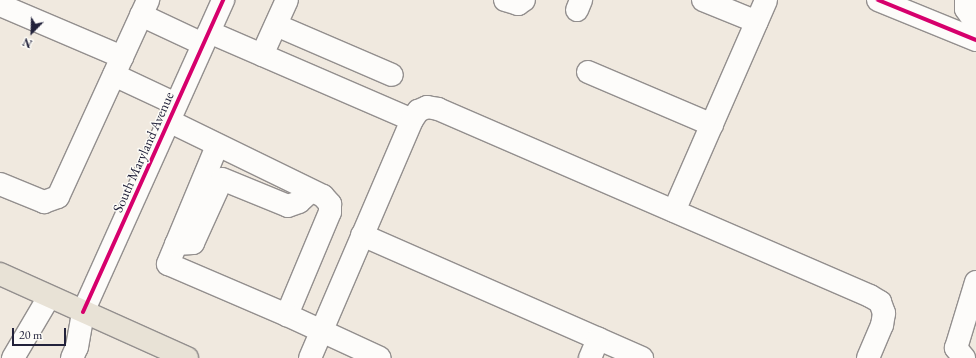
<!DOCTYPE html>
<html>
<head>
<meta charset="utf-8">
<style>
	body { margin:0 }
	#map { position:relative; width:976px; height:358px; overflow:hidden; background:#f0e9df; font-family:"EB Garamond",serif }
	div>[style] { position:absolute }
	.roads { filter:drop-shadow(1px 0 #938f8e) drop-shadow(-1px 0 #938f8e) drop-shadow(0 1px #938f8e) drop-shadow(0 -1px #938f8e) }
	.minor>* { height:22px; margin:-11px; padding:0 11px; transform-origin:11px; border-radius:11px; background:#fdfcfa }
	.major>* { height:22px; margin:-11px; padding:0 11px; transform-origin:11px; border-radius:11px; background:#e8e2d6 }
	.cycleway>* { height:4px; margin:-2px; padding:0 2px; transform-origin:2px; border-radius:2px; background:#d6006c }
	span { translate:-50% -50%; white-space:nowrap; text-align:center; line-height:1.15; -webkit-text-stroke:3px #fdfcf7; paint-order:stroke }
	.street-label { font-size:14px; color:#22223b }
	.north { position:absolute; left:12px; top:12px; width:40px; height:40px; -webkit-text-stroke:3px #fdfcf7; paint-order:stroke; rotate:203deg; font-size:11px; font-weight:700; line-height:16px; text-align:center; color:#22223b }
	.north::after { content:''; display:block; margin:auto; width:14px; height:18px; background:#22223b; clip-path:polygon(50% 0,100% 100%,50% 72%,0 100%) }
	.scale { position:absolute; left:12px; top:328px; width:54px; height:18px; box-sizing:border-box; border:2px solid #22223b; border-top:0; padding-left:5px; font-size:12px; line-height:14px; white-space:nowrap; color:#22223b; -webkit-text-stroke:3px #fdfcf7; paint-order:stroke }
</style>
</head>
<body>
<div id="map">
	<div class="roads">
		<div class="minor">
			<i style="left:505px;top:0;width:14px;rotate:17deg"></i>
			<i style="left:518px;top:4px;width:7px;rotate:-34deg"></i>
			<i style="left:703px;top:0;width:58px;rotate:22.2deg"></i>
			<i style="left:878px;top:0;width:106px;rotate:22.2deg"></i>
			<i style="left:966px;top:0;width:9px;rotate:90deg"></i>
			<i style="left:966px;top:9px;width:12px;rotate:55deg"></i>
			<i style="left:0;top:5px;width:133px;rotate:23.1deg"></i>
			<i style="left:577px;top:10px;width:11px;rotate:-68deg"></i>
			<i style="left:141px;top:15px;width:68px;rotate:25.1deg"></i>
			<i style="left:276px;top:25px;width:126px;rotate:23.3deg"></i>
			<i style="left:209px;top:32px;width:221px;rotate:23.4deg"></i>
			<i style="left:262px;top:55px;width:60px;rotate:-65.6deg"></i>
			<i style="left:588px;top:72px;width:135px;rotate:23.1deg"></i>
			<i style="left:114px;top:75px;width:68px;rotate:25.1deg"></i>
			<i style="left:169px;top:121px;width:171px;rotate:26deg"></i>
			<i style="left:323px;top:196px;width:11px;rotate:49deg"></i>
			<i style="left:330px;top:204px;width:8px;rotate:90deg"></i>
			<i style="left:330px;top:212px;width:112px;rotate:112.7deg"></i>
			<i style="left:287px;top:315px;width:102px;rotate:24.8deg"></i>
			<i style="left:217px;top:146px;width:128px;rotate:112.6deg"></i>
			<i style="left:168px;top:264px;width:129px;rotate:23.2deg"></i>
			<i style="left:0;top:184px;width:48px;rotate:22.2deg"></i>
			<i style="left:44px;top:202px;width:15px;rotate:-20deg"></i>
			<i style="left:58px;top:197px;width:217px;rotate:-65.4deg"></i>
			<i style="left:674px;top:211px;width:230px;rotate:-66.4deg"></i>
			<i style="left:362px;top:235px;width:306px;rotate:23.7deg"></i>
			<i style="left:176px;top:244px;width:17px;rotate:-3deg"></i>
			<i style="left:193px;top:243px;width:70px;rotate:-65.6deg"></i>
			<i style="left:222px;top:179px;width:71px;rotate:22.2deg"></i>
			<i style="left:288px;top:206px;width:12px;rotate:-20deg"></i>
			<i style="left:299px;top:202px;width:16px;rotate:-43deg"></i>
			<i style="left:13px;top:358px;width:71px;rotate:-59.5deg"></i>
			<i style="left:72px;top:358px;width:12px;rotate:-66deg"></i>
			<i style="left:77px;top:347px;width:36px;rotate:-80deg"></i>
			<i style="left:83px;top:312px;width:342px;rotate:-65.8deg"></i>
			<i style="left:310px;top:358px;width:259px;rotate:-66.8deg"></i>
			<i style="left:412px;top:120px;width:11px;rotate:-56deg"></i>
			<i style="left:418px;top:111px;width:10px;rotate:-24deg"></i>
			<i style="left:427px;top:107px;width:11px;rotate:10deg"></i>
			<i style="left:438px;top:109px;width:471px;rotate:23.4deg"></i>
			<i style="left:870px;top:296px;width:12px;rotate:31deg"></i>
			<i style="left:880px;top:302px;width:12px;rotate:70deg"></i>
			<i style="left:884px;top:313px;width:12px;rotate:99deg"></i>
			<i style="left:882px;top:325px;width:36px;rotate:113deg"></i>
			<i style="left:590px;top:358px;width:21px;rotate:-67deg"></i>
			<i style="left:964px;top:358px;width:13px;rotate:-129deg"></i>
			<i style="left:956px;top:348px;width:69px;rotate:-73.1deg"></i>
		</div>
		<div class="major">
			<i style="left:0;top:274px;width:205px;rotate:24.2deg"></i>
		</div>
	</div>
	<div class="cycleway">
		<i style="left:878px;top:0;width:106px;rotate:22.2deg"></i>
		<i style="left:83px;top:312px;width:342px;rotate:-65.8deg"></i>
	</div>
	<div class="street-label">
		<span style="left:143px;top:152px;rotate:-66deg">South Maryland Avenue</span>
	</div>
	<div class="north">N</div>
	<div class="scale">20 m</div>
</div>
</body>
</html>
